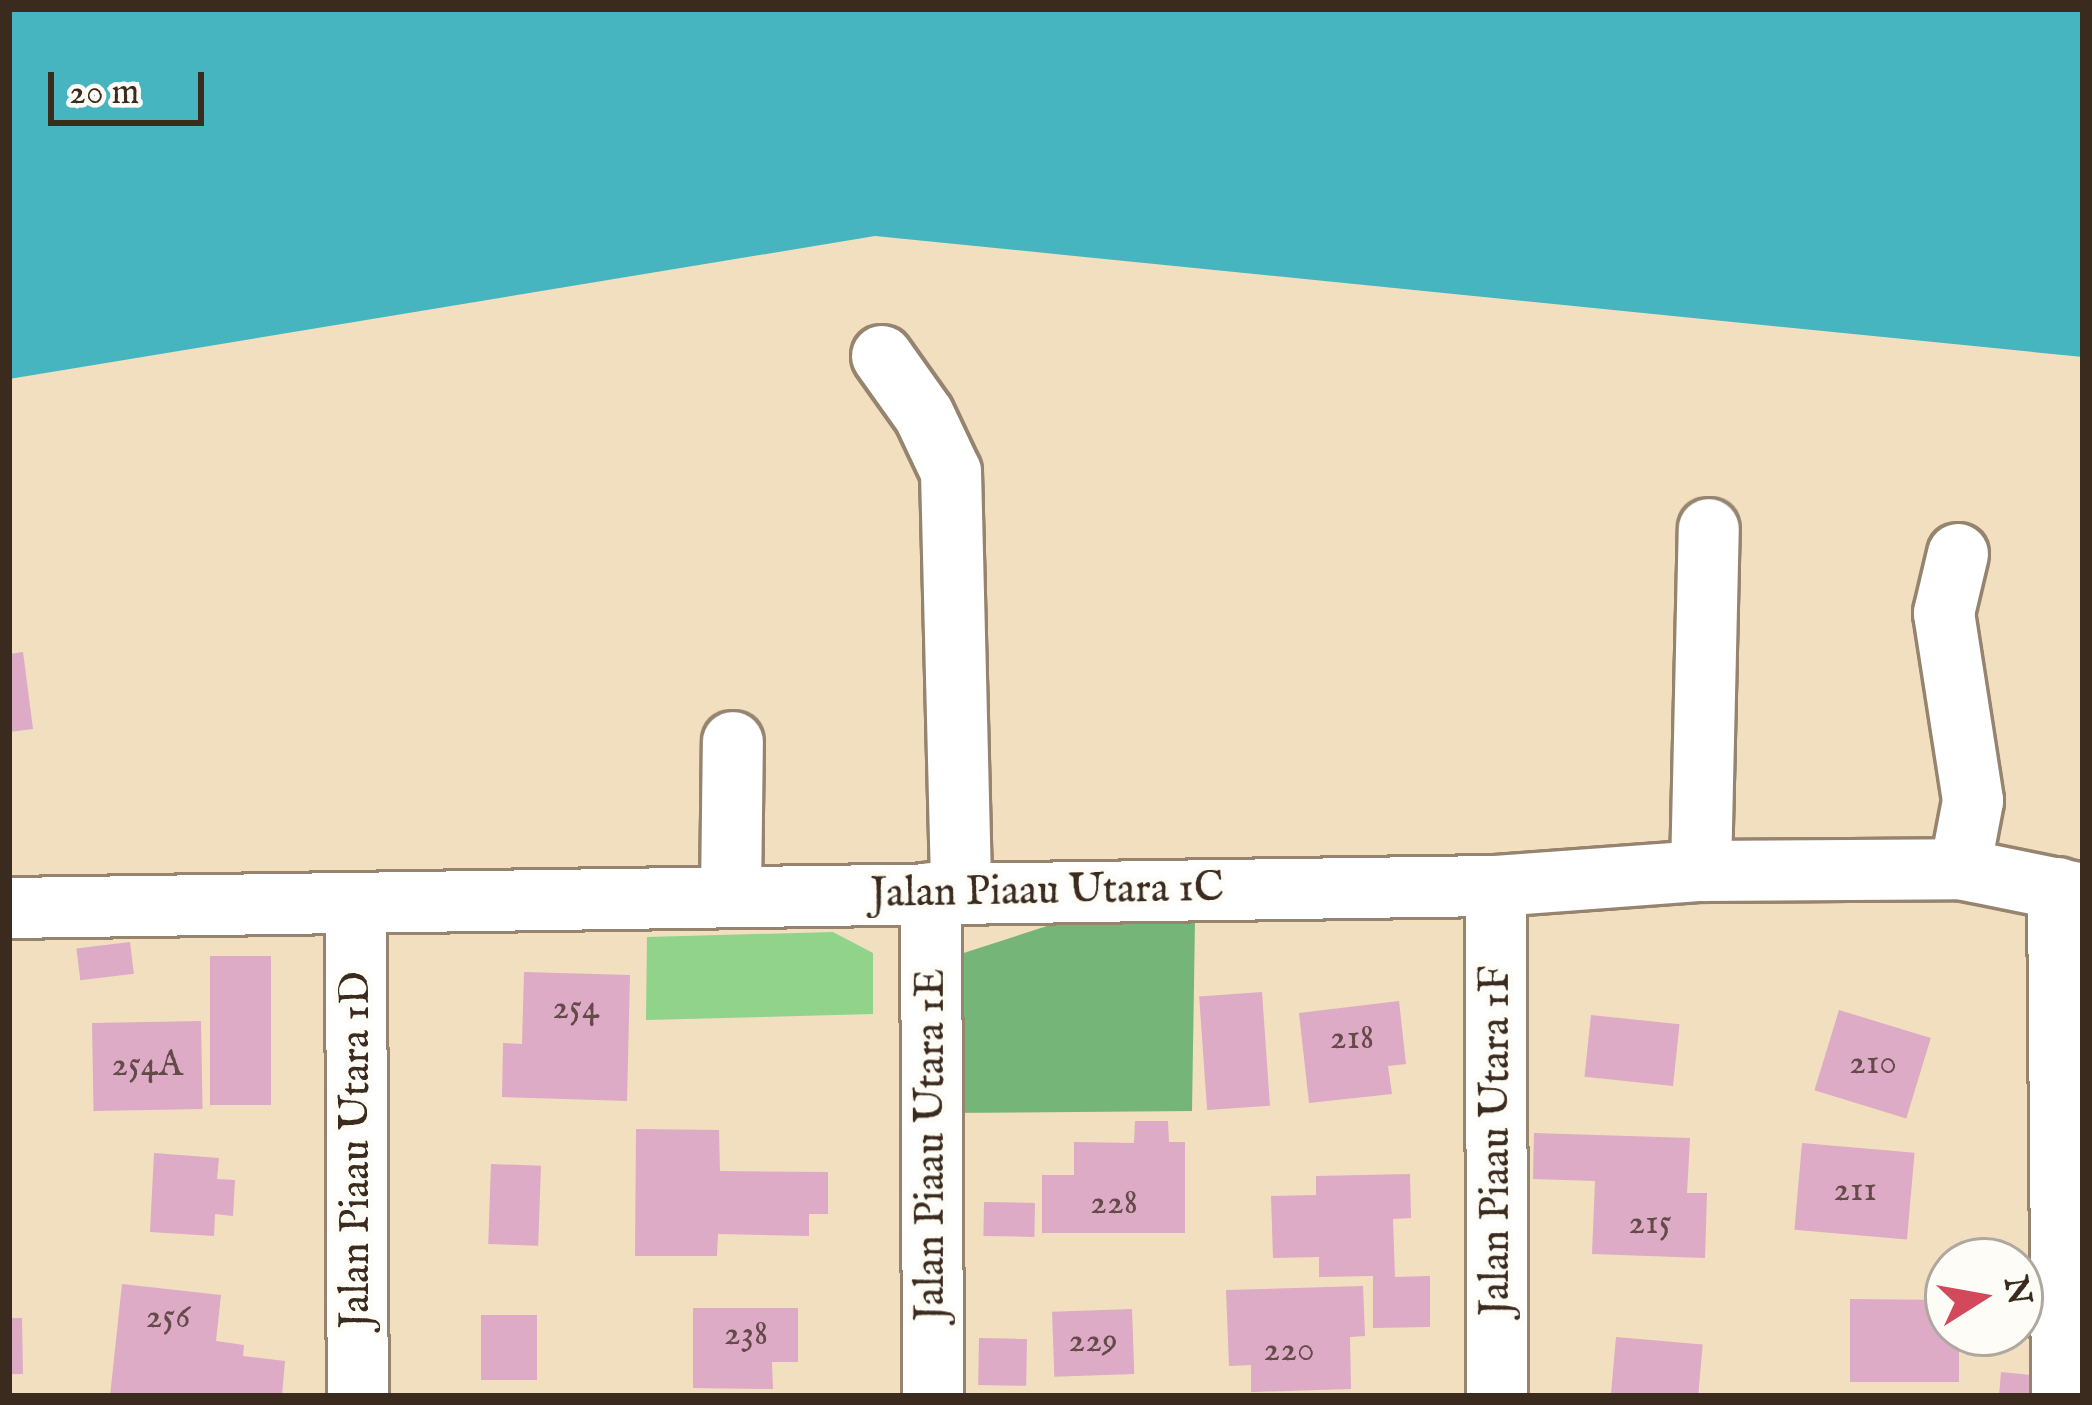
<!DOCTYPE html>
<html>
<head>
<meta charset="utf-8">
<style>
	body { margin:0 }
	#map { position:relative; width:2092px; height:1405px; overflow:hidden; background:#f1dfc0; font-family:"IM FELL English",serif }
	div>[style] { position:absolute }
	.green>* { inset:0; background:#92d38b }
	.forest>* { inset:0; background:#75b577 }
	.water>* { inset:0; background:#46b5bf }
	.building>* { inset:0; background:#ddabc5; transform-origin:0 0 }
	.roads { filter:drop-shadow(3px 0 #96846f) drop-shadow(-3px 0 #96846f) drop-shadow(0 3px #96846f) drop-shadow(0 -3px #96846f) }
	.minor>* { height:60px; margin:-30px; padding:0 30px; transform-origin:30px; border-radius:30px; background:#fff }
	span { translate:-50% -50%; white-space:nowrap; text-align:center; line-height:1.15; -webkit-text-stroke:10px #fdfcf7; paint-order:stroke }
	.number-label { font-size:36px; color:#644a48 }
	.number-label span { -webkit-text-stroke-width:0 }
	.street-label { font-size:42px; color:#3b2a1e }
	.frame { position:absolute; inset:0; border:12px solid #3b2a1e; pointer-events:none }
	.north { position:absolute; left:1924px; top:1237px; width:120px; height:120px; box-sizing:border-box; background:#fdfcf7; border:3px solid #afa8a0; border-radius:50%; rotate:79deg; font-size:33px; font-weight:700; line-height:48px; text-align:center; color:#3b2a1e }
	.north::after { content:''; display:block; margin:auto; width:42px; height:54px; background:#d1495b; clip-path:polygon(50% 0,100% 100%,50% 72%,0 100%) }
	.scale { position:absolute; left:48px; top:72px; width:156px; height:54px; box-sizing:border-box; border:6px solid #3b2a1e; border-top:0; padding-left:15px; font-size:36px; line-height:42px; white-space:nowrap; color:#3b2a1e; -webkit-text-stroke:9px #fdfcf7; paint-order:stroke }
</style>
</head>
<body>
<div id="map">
	<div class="green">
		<i style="clip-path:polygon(833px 932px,873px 953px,873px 1014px,646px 1020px,647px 937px)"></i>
	</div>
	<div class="forest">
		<i style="clip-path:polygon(1075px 917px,1195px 920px,1192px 1111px,943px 1113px,945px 959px)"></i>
	</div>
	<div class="water">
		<i style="clip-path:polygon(9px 9px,2083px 9px,2083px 357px,875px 236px,9px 379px)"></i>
	</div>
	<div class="building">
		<i style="clip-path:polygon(23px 652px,33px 729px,9px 732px,9px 654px)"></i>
		<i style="left:130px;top:942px;width:32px;height:54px;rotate:83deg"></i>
		<i style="left:271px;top:956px;width:149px;height:61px;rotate:90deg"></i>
		<i style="clip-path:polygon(524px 972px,630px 975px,627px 1101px,502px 1097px,503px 1043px,522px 1044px)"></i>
		<i style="left:1262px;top:992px;width:114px;height:63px;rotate:86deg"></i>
		<i style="clip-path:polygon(1399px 1001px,1406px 1064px,1388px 1066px,1392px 1094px,1309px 1103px,1299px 1013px)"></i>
		<i style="left:1839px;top:1010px;width:96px;height:84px;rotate:17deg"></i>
		<i style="left:1591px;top:1015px;width:89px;height:62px;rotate:6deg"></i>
		<i style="left:201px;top:1021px;width:88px;height:109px;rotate:89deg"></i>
		<i style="clip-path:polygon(1135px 1121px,1168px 1121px,1169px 1142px,1185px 1142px,1185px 1233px,1042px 1233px,1042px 1175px,1074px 1175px,1074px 1142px,1134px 1143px)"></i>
		<i style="clip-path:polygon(636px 1129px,719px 1130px,720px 1171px,828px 1172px,828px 1214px,809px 1214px,809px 1236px,718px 1234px,717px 1256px,635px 1256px)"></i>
		<i style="clip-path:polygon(1534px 1133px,1690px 1138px,1687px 1193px,1707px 1193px,1705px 1258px,1592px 1254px,1595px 1181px,1533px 1179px)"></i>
		<i style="left:1802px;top:1143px;width:113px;height:87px;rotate:5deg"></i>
		<i style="clip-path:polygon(154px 1153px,219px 1158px,217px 1179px,235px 1180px,233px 1216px,215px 1214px,214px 1236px,150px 1232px)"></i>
		<i style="left:491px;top:1164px;width:50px;height:80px;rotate:2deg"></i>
		<i style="clip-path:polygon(1410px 1174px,1411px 1218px,1393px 1219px,1395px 1277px,1430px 1276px,1430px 1327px,1373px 1328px,1373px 1276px,1319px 1277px,1319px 1257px,1273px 1258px,1271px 1196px,1316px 1195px,1316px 1176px)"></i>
		<i style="left:984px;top:1202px;width:51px;height:34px;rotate:1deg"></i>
		<i style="clip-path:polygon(122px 1284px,221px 1295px,216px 1341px,244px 1345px,243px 1356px,285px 1361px,282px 1396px,110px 1396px)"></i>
		<i style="clip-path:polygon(1363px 1286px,1365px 1336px,1350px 1337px,1351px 1389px,1251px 1392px,1251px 1365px,1229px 1366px,1226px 1290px)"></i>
		<i style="clip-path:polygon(1850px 1299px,1948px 1300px,1948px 1333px,1970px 1333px,1970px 1338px,1959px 1337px,1959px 1382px,1850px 1382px)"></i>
		<i style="clip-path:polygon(693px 1308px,798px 1308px,798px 1362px,772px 1362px,773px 1389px,693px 1388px)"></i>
		<i style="left:1132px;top:1309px;width:65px;height:80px;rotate:88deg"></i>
		<i style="left:481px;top:1315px;width:56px;height:65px"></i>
		<i style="left:22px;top:1318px;width:56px;height:13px;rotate:89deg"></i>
		<i style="left:1616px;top:1337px;width:87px;height:59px;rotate:5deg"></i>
		<i style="left:979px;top:1338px;width:48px;height:47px;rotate:1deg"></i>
		<i style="clip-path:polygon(2001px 1372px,2031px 1375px,2030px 1396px,1999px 1396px)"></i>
	</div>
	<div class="roads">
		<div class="minor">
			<i style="left:882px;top:356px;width:72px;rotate:54.6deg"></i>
			<i style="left:924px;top:415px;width:63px;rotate:64.7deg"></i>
			<i style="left:951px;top:472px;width:421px;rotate:88.6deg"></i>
			<i style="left:1958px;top:554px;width:61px;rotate:103.3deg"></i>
			<i style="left:1944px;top:613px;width:190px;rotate:81.2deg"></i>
			<i style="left:1973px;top:801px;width:69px;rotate:100.8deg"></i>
			<i style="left:1701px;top:871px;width:342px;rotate:-88.7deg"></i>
			<i style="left:1496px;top:886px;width:510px;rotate:89.89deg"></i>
			<i style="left:2058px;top:888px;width:508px;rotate:89.55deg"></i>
			<i style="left:931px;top:893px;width:503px;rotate:89.77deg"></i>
			<i style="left:731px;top:895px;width:153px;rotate:-89.3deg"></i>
			<i style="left:356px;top:904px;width:492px;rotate:89.8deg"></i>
			<i style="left:9px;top:908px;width:1487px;rotate:-0.85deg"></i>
			<i style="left:1496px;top:886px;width:206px;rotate:-4.2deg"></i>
			<i style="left:1701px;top:871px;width:259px;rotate:-0.4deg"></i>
			<i style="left:1960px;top:869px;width:126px;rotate:11.5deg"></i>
		</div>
	</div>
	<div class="number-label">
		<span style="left:576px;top:1009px">254</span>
		<span style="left:1352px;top:1039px">218</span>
		<span style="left:1873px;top:1064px">210</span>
		<span style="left:147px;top:1066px">254A</span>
		<span style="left:1855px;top:1191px">211</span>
		<span style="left:1114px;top:1204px">228</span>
		<span style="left:1650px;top:1224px">215</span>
		<span style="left:168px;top:1318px">256</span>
		<span style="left:746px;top:1335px">238</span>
		<span style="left:1093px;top:1342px">229</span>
		<span style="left:1289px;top:1351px">220</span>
	</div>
	<div class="street-label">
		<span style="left:1047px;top:892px;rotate:-1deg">Jalan Piaau Utara 1C</span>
		<span style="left:1497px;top:1141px;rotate:-90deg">Jalan Piaau Utara 1F</span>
		<span style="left:932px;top:1145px;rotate:-90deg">Jalan Piaau Utara 1E</span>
		<span style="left:357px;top:1150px;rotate:-90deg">Jalan Piaau Utara 1D</span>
	</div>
	<div class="frame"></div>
	<div class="north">N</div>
	<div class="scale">20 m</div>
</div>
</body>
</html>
